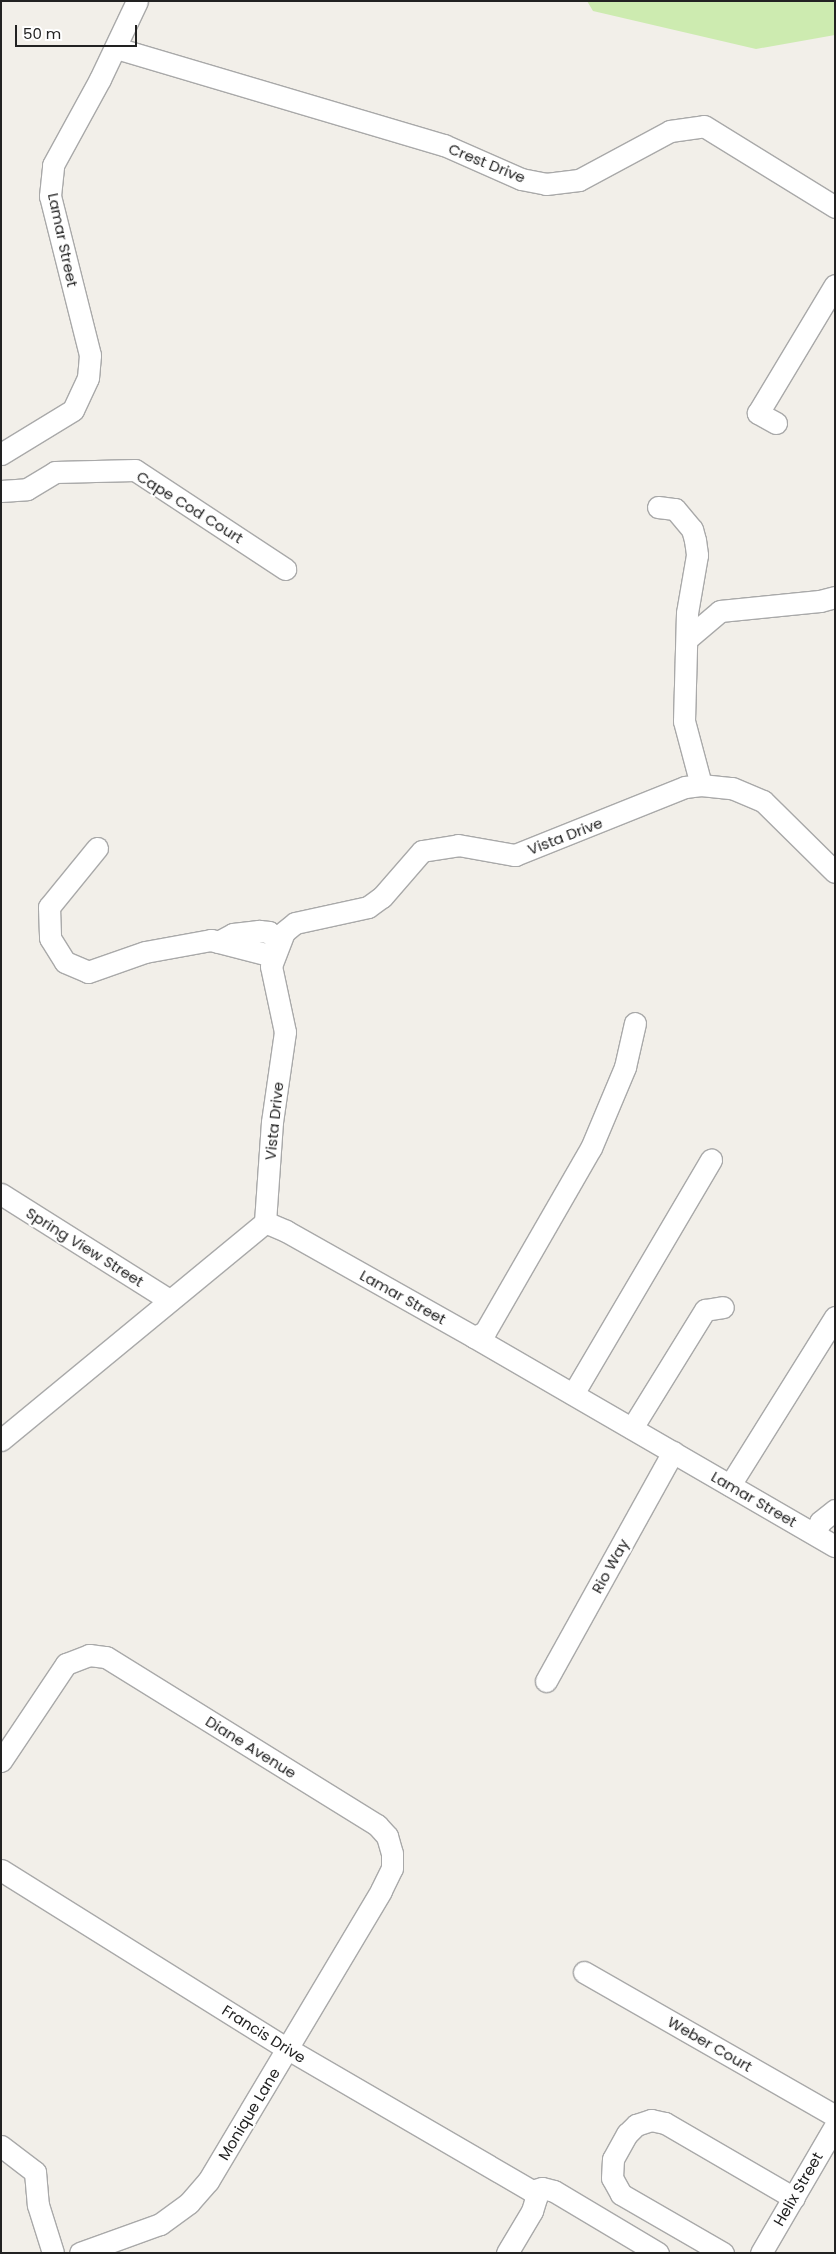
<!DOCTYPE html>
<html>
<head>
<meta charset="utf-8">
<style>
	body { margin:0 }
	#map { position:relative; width:836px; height:2254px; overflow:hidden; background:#f2efe9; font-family:Poppins,sans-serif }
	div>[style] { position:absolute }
	.grass>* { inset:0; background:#cdebb0 }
	.roads { filter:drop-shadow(1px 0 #a9a9a9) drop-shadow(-1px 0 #a9a9a9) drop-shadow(0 1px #a9a9a9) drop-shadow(0 -1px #a9a9a9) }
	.minor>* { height:21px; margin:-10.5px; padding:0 10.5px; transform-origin:10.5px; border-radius:10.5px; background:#fff }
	span { translate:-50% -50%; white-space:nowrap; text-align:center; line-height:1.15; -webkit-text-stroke:4px #fff; paint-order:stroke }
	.street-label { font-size:15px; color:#222 }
	.frame { position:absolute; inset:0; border:2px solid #222; pointer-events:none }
	.scale { position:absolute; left:15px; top:25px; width:122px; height:22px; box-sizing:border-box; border:2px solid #222; border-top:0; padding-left:6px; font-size:15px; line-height:18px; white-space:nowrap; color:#222; -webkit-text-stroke:4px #fff; paint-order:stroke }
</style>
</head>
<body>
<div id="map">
	<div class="grass">
		<i style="clip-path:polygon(587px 1px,835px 1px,835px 35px,756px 49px,593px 11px)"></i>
	</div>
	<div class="roads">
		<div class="minor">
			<i style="left:116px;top:48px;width:342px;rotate:16.5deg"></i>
			<i style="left:444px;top:145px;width:84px;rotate:23.8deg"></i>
			<i style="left:521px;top:179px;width:25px;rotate:11deg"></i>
			<i style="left:546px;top:184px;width:33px;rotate:-7deg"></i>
			<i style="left:579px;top:180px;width:103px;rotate:-28.3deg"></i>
			<i style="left:670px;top:131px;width:34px;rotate:-8deg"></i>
			<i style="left:704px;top:126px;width:154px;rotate:31.7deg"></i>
			<i style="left:776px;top:423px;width:21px;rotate:-151deg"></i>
			<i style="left:758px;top:413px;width:149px;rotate:-59deg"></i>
			<i style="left:1px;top:454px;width:84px;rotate:-31.4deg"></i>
			<i style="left:73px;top:410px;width:35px;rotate:-65deg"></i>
			<i style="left:88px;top:378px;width:23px;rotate:-85deg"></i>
			<i style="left:90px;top:355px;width:164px;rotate:-104.1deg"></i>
			<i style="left:50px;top:196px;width:31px;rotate:-84deg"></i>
			<i style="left:53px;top:165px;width:98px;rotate:-61.3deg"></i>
			<i style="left:100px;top:79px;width:86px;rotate:-64.6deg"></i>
			<i style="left:1px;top:491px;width:26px;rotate:-4deg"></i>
			<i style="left:27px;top:489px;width:33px;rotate:-31deg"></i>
			<i style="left:55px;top:472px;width:80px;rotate:-1.4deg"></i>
			<i style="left:135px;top:470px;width:180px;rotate:33.4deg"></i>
			<i style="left:658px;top:507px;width:17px;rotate:7deg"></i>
			<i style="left:675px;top:509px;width:26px;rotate:50deg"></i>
			<i style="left:692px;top:529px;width:11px;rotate:75deg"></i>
			<i style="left:695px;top:540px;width:15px;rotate:82deg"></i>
			<i style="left:697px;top:555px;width:59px;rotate:99.8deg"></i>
			<i style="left:687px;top:613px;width:108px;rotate:91.6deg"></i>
			<i style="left:684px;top:721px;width:66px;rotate:75.1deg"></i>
			<i style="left:687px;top:639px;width:43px;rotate:-40.3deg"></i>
			<i style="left:720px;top:611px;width:100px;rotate:-5.7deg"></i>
			<i style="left:820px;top:601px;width:16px;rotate:-15deg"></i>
			<i style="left:97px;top:848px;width:76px;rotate:129.1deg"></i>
			<i style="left:49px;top:907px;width:31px;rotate:88deg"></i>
			<i style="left:50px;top:938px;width:28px;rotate:58deg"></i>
			<i style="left:65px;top:962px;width:25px;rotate:23deg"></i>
			<i style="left:88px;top:972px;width:60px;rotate:-19.3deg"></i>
			<i style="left:145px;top:952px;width:67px;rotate:-10.3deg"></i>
			<i style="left:211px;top:940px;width:64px;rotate:14.5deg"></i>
			<i style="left:218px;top:942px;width:17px;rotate:-28deg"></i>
			<i style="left:233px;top:934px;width:26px;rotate:-7deg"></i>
			<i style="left:259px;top:931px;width:10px;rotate:6deg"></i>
			<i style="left:269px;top:932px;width:13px;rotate:48deg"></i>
			<i style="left:1px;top:1194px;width:199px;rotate:32.2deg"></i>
			<i style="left:265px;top:1222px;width:100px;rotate:-86deg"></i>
			<i style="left:272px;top:1122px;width:91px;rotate:-81.8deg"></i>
			<i style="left:285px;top:1032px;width:67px;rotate:-102deg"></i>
			<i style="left:271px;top:966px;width:36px;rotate:-69deg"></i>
			<i style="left:284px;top:932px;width:14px;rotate:-39deg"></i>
			<i style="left:295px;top:923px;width:75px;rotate:-12.4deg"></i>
			<i style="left:368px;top:907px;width:17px;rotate:-36deg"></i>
			<i style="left:382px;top:897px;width:61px;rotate:-49deg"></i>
			<i style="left:422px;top:851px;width:36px;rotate:-9deg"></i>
			<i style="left:458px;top:845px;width:58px;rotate:10deg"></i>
			<i style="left:515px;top:855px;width:183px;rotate:-21.8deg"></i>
			<i style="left:685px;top:787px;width:16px;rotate:-7deg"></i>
			<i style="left:701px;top:785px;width:31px;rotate:6deg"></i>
			<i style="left:732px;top:788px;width:34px;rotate:23deg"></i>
			<i style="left:763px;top:801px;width:101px;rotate:44.6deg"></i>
			<i style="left:265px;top:1222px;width:23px;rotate:23deg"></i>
			<i style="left:286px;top:1231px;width:216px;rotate:29.4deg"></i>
			<i style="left:474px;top:1337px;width:417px;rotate:30.1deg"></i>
			<i style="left:474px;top:1337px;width:12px;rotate:-24deg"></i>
			<i style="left:485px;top:1332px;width:212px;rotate:-60.1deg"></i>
			<i style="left:591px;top:1148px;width:88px;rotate:-67.2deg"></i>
			<i style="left:625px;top:1067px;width:45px;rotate:-77.2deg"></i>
			<i style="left:573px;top:1394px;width:272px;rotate:-59.5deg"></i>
			<i style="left:632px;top:1428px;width:139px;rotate:-58.3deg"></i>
			<i style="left:705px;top:1310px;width:18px;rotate:-9deg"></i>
			<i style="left:1px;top:1440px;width:342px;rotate:-39.5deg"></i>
			<i style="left:730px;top:1485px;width:198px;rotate:-58deg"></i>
			<i style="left:815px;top:1534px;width:13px;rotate:-67deg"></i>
			<i style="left:820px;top:1522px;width:19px;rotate:-39deg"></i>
			<i style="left:546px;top:1681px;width:262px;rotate:-61deg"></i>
			<i style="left:1px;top:1761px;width:117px;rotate:-56.2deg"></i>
			<i style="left:66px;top:1664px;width:25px;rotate:-21deg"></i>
			<i style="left:89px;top:1655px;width:17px;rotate:7deg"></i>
			<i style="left:106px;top:1657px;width:319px;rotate:31.8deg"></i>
			<i style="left:377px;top:1825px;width:15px;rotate:48deg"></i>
			<i style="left:387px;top:1836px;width:18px;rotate:74deg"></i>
			<i style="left:392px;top:1853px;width:15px;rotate:90deg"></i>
			<i style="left:392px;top:1868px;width:25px;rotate:116deg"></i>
			<i style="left:381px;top:1891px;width:338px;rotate:120.8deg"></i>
			<i style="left:208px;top:2181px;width:29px;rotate:131deg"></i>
			<i style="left:189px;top:2203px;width:36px;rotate:144deg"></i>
			<i style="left:160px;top:2224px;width:85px;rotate:160.1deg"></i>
			<i style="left:1px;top:1870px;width:338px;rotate:32deg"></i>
			<i style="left:288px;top:2049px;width:282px;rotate:30.2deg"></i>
			<i style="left:584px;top:1972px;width:289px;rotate:29.8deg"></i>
			<i style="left:1px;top:2146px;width:43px;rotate:37.4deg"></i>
			<i style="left:35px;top:2172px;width:33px;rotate:85deg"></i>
			<i style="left:38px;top:2205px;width:50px;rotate:72.6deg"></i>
			<i style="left:532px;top:2191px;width:10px;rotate:-17deg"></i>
			<i style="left:542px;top:2188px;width:12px;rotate:14deg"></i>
			<i style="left:554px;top:2191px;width:121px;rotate:30.8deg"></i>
			<i style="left:507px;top:2253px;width:49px;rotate:-59.2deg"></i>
			<i style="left:532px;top:2211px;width:14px;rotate:-73deg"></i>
			<i style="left:536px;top:2198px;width:8px;rotate:-120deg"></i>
			<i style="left:723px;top:2253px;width:118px;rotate:-150deg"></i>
			<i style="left:621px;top:2194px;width:18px;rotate:-119deg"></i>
			<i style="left:612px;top:2178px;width:19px;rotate:-87deg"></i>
			<i style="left:613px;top:2159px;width:29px;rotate:-61deg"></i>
			<i style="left:627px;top:2134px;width:13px;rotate:-45deg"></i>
			<i style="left:636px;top:2125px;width:16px;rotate:-18deg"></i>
			<i style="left:651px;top:2120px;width:14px;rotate:12deg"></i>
			<i style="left:665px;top:2123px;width:149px;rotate:30.2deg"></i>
			<i style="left:761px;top:2253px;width:147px;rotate:-59.8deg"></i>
		</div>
	</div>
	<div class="street-label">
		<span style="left:487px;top:163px;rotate:22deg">Crest Drive</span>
		<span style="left:63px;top:240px;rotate:78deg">Lamar Street</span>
		<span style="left:190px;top:507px;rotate:32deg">Cape Cod Court</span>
		<span style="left:565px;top:836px;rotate:-21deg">Vista Drive</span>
		<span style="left:274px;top:1121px;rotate:-84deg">Vista Drive</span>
		<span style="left:85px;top:1247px;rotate:32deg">Spring View Street</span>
		<span style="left:403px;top:1297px;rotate:29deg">Lamar Street</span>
		<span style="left:754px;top:1499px;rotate:30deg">Lamar Street</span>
		<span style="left:610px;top:1566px;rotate:-61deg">Rio Way</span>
		<span style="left:251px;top:1747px;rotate:32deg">Diane Avenue</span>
		<span style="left:264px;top:2034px;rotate:32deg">Francis Drive</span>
		<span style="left:710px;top:2044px;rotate:30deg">Weber Court</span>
		<span style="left:249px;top:2114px;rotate:-59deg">Monique Lane</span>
		<span style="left:798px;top:2189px;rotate:-60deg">Helix Street</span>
	</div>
	<div class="frame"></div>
	<div class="scale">50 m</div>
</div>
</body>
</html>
